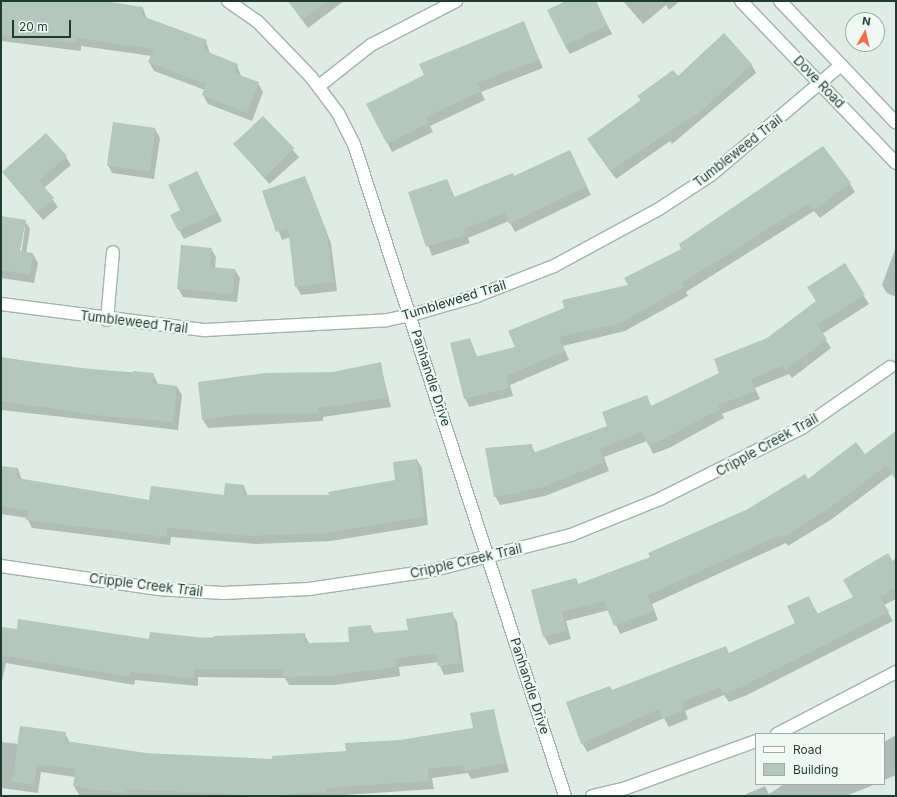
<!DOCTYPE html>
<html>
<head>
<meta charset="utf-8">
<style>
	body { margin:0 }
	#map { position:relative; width:897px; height:797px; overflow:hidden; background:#deece5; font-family:Inter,sans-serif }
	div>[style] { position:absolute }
	.shadow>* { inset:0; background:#0003; transform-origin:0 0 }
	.building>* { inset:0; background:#b3c7bd; transform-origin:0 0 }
	.roads { filter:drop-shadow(1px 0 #a1b4ac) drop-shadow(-1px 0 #a1b4ac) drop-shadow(0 1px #a1b4ac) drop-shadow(0 -1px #a1b4ac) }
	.minor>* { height:12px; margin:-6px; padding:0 6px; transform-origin:6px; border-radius:6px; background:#fff }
	.secondary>* { height:12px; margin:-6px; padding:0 6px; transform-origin:6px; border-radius:6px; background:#fff }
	span { translate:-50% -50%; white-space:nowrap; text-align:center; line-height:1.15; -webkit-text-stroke:4px #eff8f3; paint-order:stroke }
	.street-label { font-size:13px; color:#1e3d32 }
	.frame { position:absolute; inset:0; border:2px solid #1e3d32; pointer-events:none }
	.legend { position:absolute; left:755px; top:733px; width:130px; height:52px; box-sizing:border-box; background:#eff8f3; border:1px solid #9bada6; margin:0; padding:5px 7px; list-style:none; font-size:12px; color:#1e3d32 }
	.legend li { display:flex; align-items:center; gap:8px; height:20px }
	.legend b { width:20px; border:1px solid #9bada6 }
	.north { position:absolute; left:845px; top:12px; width:40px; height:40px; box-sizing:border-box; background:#eff8f3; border:1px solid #9bada6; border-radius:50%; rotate:8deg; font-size:11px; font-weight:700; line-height:16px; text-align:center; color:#1e3d32 }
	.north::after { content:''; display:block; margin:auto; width:14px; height:18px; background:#ff6749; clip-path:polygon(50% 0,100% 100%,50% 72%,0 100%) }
	.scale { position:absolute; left:12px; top:20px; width:59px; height:18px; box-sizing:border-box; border:2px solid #1e3d32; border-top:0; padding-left:5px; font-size:12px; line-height:14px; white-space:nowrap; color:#1e3d32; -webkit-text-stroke:3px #eff8f3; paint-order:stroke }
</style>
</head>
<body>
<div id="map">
	<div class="shadow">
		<i style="clip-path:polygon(1px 1px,102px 1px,143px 8px,147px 19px,206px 41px,210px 54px,237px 65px,241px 76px,258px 83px,263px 92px,252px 121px,208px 104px,203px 95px,205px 90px,154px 71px,149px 62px,152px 56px,81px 46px,81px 51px,1px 41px)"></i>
		<i style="clip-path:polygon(288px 1px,344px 1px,308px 28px)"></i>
		<i style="clip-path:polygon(568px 1px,595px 1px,612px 34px,570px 54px,565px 46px)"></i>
		<i style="clip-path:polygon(623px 1px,680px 1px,669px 10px,666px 5px,643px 24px)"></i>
		<i style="clip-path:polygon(523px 22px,543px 68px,481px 92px,485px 100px,430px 126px,433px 132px,392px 152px,388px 144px,426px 76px)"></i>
		<i style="clip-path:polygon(751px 64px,756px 73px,672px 144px,670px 141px,616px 179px,593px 147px,641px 101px,639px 96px,677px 78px)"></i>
		<i style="left:263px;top:117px;width:54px;height:40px;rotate:48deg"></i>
		<i style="clip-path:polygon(155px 129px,160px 138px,154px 179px,112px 173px,108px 165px)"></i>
		<i style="clip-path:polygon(66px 157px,71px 165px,44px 188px,58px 207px,43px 220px,3px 172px)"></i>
		<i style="clip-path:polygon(574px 160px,591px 195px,515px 232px,509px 221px,468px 238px,470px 243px,432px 256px,409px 192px,447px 180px,455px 198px)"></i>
		<i style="clip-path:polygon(197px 172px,222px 221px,184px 239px,171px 216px,181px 211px)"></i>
		<i style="clip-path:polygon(305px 177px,331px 243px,337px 291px,301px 295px,296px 286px,291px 237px,282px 240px,263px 191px)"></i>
		<i style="clip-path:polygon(850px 184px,855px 192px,820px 218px,814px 211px,686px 292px,688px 296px,625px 331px,563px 346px,569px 360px,510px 385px,513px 396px,469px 407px,465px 398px,470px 339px,477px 357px,516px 348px,629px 285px)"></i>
		<i style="clip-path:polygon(evenodd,1px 217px,25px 221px,30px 229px,26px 253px,33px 254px,38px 263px,34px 283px,1px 278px,1px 217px,23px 227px,25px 227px,21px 256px,19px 256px,23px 227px)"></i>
		<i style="clip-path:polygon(896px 247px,896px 297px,887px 293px,882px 285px)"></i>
		<i style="clip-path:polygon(211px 249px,216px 257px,215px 268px,235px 270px,240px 278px,237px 302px,183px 297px,178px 288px)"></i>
		<i style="clip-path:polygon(844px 265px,869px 304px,822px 334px,831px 348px,792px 378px,789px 374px,755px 388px,760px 399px,722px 414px,724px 418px,669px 448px,653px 454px,647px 441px,604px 457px,609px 471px,545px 496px,500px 505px,495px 496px,531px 445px,535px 453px,609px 426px,646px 396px,652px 407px,720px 373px,817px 302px)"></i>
		<i style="clip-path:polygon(1px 357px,63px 367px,153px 374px,158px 384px,177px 387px,182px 395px,178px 430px,1px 410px)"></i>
		<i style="clip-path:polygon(380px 363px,391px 407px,323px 417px,323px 421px,208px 428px,203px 420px,333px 373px)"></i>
		<i style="clip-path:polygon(896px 432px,896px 480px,892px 474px,832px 519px,788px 546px,786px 543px,652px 604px,658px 620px,620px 634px,609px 610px,566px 621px,571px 639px,549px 645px,544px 636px,576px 579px,579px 585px,652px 558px,865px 456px)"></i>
		<i style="clip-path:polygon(417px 460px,422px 468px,428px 525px,331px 541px,256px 544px,171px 537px,170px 545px,32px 528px,27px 518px,1px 514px,1px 467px,18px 469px,22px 480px,150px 501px,225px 496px,244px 486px,248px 496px,330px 496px,396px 481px)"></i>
		<i style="clip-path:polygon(896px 558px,896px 599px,884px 605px,893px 621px,747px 695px,729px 702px,724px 695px,685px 711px,688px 719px,669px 727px,664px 718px,587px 752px,582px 743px,612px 691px,729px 654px,796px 623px,808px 597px,818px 614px,855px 597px)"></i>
		<i style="clip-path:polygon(452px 613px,457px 622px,464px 672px,444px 675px,438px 662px,399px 667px,400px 676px,334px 685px,289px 685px,285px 678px,198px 677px,198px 686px,135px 680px,134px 685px,6px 663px,1px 685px,1px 628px,150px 640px,304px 634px,309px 643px,351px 643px,370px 626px,375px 634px,409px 631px)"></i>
		<i style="clip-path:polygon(493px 710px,509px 772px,471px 779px,468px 773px,432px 778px,434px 789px,330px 796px,89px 796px,79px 795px,74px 786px,75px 777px,41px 772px,38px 793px,1px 788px,1px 742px,19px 744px,65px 733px,70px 743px,146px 754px,273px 760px,347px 752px,475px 729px)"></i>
		<i style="clip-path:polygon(896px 735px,896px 775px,884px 780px,884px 742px)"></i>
		<i style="clip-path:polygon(784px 784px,876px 784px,846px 796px,742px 796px,765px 786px,769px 794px)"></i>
	</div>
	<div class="building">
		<i style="clip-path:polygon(1px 1px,103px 1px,143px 7px,142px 16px,207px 40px,203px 50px,238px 64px,234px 73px,259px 82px,247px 113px,202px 95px,206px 84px,148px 62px,154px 49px,77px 38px,76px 43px,1px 35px)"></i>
		<i style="clip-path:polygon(288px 1px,328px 1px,303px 20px)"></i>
		<i style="clip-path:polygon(566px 1px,596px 1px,607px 25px,565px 46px,547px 10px)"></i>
		<i style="clip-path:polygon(524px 21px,539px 60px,477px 83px,481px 91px,426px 117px,429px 123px,387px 144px,366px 104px,424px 75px,419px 64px)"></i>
		<i style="clip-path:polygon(724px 33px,752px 64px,703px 110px,610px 171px,587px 139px,641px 100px,637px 96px,673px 70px,678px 76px)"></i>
		<i style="left:263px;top:116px;width:45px;height:41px;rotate:46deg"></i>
		<i style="left:113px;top:122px;width:43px;height:44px;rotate:8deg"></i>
		<i style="clip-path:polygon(46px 133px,67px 156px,39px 181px,54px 198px,37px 213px,2px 172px)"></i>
		<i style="clip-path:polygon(823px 146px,851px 183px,814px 210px,809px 203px,682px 283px,684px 287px,620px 323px,559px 337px,565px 351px,506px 376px,509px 388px,464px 399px,450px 343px,470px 338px,475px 357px,515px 347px,508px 331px,564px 308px,562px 300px,628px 285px,624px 278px,681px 249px,679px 244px)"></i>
		<i style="clip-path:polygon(570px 150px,587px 186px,509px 224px,505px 213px,464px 229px,466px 235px,426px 247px,408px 192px,447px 179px,454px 197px,513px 173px,514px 176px)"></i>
		<i style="clip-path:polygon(197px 171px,217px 213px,178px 231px,170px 215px,180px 210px,168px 185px)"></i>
		<i style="clip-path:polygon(305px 176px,327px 233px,333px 282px,295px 287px,288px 228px,276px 232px,262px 191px)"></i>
		<i style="clip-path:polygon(1px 216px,26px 220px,20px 251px,33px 253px,30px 275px,1px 270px)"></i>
		<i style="clip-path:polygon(181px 245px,212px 248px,210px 267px,235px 269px,233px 294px,177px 289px)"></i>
		<i style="clip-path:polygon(845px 263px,865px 295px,817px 325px,827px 339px,786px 370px,783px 366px,751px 379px,756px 391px,718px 405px,720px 409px,664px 439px,648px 445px,642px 432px,600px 448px,605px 462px,540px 488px,494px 497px,485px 448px,532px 444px,533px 453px,607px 426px,602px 412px,647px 395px,651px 406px,719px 373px,714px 359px,767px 338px,816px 301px,807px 287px)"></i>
		<i style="clip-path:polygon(1px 358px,132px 374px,133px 371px,154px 373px,153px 383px,177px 386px,173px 422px,103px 416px,1px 401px)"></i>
		<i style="clip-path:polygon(381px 362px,387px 398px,318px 408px,318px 413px,246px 414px,202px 420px,198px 382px,266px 373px,333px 372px)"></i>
		<i style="clip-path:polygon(896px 431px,896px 479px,886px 466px,827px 510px,782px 538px,780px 535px,648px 595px,654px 611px,614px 626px,604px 601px,562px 612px,567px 631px,543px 637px,531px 590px,576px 578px,578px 584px,650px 557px,648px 553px,746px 510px,805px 474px,808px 479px,856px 442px,865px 454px)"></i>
		<i style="clip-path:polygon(417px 459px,424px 517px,326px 533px,250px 536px,167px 528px,166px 537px,26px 520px,28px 510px,1px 506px,1px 466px,18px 468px,17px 478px,149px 500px,151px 486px,224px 495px,225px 483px,244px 485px,243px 495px,329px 495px,328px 492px,395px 480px,393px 462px)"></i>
		<i style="clip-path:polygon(888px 553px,896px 567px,896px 587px,880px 597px,889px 612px,742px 687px,723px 694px,720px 687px,681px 702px,684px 710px,663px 719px,659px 709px,581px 744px,566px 702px,610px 686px,612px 690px,726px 646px,729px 653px,795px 623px,787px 606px,809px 596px,817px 614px,853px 597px,843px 580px)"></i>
		<i style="clip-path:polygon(453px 612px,460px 663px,438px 666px,436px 653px,395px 659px,396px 667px,328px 676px,283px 677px,283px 669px,194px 669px,193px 678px,130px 672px,130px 677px,1px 655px,1px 627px,17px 629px,18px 619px,149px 639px,150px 632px,214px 639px,214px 636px,305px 633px,305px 643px,349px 642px,348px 627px,371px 625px,372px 633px,408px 630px,406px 619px)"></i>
		<i style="clip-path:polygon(494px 709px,505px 763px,465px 771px,464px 765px,428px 769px,429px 781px,326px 788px,326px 792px,266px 796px,127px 789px,126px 794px,73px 786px,76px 769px,37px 764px,34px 785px,12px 782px,20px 726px,66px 732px,65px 741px,146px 753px,272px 759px,272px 756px,346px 751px,345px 743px,400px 740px,473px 728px,470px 713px)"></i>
	</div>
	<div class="roads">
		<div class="minor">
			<i style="left:228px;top:1px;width:35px;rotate:35deg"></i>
			<i style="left:257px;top:21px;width:78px;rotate:46deg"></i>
			<i style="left:311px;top:77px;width:45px;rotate:53.1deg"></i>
			<i style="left:338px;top:113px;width:35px;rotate:63deg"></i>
			<i style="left:354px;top:144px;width:685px;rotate:72.07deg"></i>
			<i style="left:319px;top:86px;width:66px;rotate:-38.3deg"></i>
			<i style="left:371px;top:45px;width:96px;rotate:-27.4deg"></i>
			<i style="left:1px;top:304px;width:206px;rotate:7.3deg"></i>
			<i style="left:205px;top:330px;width:182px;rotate:-3.1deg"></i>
			<i style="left:387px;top:320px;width:25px;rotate:-12deg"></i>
			<i style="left:411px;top:315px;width:69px;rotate:-16.1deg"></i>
			<i style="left:477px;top:296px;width:83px;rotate:-21.3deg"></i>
			<i style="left:554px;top:266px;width:119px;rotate:-28.5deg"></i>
			<i style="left:659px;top:209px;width:62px;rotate:-33.2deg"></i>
			<i style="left:711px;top:175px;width:170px;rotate:-40.2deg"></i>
			<i style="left:107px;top:320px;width:68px;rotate:-85deg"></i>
			<i style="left:1px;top:566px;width:159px;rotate:8.3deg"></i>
			<i style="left:158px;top:589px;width:65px;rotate:3.5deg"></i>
			<i style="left:223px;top:593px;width:86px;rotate:-2.7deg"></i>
			<i style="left:309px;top:589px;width:122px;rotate:-8.5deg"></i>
			<i style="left:430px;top:571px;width:146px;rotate:-14.3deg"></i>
			<i style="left:571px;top:535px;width:96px;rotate:-22deg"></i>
			<i style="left:660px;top:499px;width:159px;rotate:-26.6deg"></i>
			<i style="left:802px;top:428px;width:107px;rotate:-34.7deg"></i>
			<i style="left:777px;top:734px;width:134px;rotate:-27.5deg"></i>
			<i style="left:592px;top:796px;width:35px;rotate:-13deg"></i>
			<i style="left:626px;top:788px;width:138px;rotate:-19.9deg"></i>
		</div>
		<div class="secondary">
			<i style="left:741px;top:1px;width:224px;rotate:46.3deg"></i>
			<i style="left:780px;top:1px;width:168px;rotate:46.4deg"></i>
		</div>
	</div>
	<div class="street-label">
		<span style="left:819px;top:82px;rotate:46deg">Dove Road</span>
		<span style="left:738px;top:151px;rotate:-38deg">Tumbleweed Trail</span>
		<span style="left:454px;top:300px;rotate:-17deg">Tumbleweed Trail</span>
		<span style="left:134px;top:322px;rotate:7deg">Tumbleweed Trail</span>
		<span style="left:431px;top:378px;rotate:72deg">Panhandle Drive</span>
		<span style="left:767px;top:445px;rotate:-29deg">Cripple Creek Trail</span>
		<span style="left:466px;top:561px;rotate:-13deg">Cripple Creek Trail</span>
		<span style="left:146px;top:585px;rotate:7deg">Cripple Creek Trail</span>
		<span style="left:530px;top:686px;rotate:72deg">Panhandle Drive</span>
	</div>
	<div class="frame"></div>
	<ul class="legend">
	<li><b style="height:5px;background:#fff"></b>Road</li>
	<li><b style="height:11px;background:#b3c7bd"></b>Building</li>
	</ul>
	<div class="north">N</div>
	<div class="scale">20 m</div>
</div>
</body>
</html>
